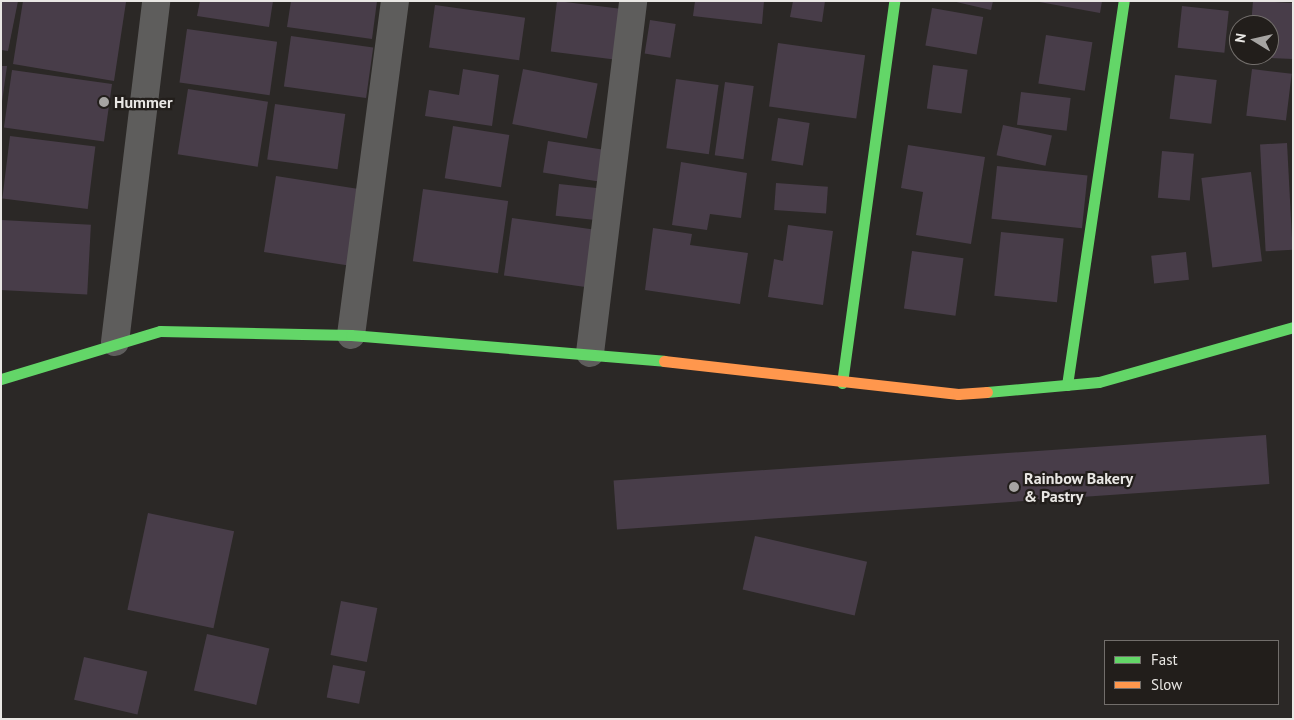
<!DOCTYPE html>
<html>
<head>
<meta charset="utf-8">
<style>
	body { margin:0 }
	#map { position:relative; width:1294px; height:720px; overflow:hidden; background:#2b2826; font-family:"PT Sans",sans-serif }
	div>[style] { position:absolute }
	.building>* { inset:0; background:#483d49; transform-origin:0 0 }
	.street>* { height:28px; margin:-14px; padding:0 14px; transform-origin:14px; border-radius:14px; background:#5e5d5c }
	.fast>* { height:11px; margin:-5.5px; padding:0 5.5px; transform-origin:5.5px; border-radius:5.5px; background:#63d668 }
	.slow>* { height:11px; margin:-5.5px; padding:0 5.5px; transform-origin:5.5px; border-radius:5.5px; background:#ff974d }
	.dots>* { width:14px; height:14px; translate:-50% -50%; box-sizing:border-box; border:2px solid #221e1b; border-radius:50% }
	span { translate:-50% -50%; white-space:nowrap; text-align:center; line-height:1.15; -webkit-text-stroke:4.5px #221e1b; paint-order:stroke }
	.poi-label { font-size:16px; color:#e9e7e4; font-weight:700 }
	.left { translate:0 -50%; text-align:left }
	.frame { position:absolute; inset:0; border:2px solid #e9e7e4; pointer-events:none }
	.legend { position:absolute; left:1104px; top:640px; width:175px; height:65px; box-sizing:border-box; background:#221e1b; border:1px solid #726e6b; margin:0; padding:6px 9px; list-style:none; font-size:15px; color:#e9e7e4 }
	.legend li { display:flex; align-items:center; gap:10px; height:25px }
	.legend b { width:25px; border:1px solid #726e6b }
	.north { position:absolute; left:1229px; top:15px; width:50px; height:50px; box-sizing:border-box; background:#221e1b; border:1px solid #726e6b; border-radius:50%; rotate:279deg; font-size:14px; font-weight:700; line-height:20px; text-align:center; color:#e9e7e4 }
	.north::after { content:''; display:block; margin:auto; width:18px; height:22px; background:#a6a4a2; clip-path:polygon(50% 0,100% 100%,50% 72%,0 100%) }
</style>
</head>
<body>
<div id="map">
	<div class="building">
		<i style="clip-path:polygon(1px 1px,18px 1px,8px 51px,1px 50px)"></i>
		<i style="clip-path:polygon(23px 1px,126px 2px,114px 81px,13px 64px)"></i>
		<i style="clip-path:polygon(200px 1px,273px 1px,269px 27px,197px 16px)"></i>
		<i style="clip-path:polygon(291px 1px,377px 1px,372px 39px,287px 27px)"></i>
		<i style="left:557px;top:1px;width:68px;height:51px;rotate:7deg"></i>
		<i style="clip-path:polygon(695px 1px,764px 1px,762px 24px,693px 16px)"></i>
		<i style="clip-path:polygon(793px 1px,825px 1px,822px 22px,790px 17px)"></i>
		<i style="clip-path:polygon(952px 1px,993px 1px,991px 10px)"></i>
		<i style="clip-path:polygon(1034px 1px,1102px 1px,1100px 13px)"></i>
		<i style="clip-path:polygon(1253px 1px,1293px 3px,1293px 59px,1250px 57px,1269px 55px,1269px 25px,1251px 25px)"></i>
		<i style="left:435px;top:5px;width:91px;height:43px;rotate:8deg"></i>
		<i style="left:1182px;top:6px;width:47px;height:42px;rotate:6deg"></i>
		<i style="left:932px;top:8px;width:52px;height:38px;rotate:10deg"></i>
		<i style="left:650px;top:20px;width:26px;height:34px;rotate:9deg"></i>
		<i style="left:187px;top:29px;width:91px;height:54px;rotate:8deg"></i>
		<i style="left:1046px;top:35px;width:47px;height:49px;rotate:9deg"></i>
		<i style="left:291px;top:36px;width:83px;height:51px;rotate:8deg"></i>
		<i style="left:778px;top:43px;width:88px;height:64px;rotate:8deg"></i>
		<i style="left:933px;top:65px;width:35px;height:44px;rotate:8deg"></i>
		<i style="clip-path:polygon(1px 66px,7px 66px,2px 102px,1px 102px)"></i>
		<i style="clip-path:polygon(463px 69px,499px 75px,492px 126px,425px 116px,429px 90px,459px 95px)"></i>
		<i style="left:523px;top:69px;width:76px;height:56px;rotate:11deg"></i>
		<i style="left:1252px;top:69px;width:40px;height:47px;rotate:7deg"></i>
		<i style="left:12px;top:70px;width:101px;height:58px;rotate:8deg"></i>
		<i style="left:1175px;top:75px;width:42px;height:44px;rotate:7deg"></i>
		<i style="left:676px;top:79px;width:43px;height:70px;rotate:8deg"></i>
		<i style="left:725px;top:82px;width:29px;height:74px;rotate:8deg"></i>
		<i style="left:188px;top:89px;width:81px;height:66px;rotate:9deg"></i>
		<i style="left:1021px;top:92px;width:50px;height:33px;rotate:7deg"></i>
		<i style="left:275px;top:104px;width:71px;height:56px;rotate:8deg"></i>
		<i style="left:778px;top:118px;width:32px;height:43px;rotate:9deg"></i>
		<i style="left:1003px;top:125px;width:50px;height:31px;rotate:12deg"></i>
		<i style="left:453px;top:126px;width:57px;height:53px;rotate:9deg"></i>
		<i style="left:10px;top:136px;width:86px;height:63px;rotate:7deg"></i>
		<i style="left:548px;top:141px;width:58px;height:32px;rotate:9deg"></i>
		<i style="left:1287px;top:143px;width:107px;height:27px;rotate:87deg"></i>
		<i style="clip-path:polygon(908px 145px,985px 157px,971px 244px,916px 235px,923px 192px,901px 188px)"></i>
		<i style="left:1162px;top:151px;width:32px;height:47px;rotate:5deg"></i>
		<i style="clip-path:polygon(681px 162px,747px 173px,741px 218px,710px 214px,707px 230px,672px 225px)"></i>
		<i style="left:997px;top:166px;width:91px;height:53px;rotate:6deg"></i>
		<i style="left:1251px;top:172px;width:90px;height:50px;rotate:83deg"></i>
		<i style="left:276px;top:176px;width:87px;height:77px;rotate:9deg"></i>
		<i style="left:776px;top:183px;width:52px;height:27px;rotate:4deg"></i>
		<i style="left:559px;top:184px;width:40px;height:32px;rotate:6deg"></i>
		<i style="left:423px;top:189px;width:86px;height:73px;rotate:8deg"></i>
		<i style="left:512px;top:218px;width:84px;height:58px;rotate:8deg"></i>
		<i style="left:1px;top:220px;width:90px;height:70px;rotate:3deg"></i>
		<i style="clip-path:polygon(788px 225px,833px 231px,823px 305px,768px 297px,774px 259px,783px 261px)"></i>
		<i style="clip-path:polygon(653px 228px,692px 234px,690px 245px,748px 253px,740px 304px,645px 290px)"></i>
		<i style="left:1001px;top:232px;width:63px;height:64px;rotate:6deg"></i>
		<i style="left:912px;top:251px;width:52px;height:58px;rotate:8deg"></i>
		<i style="left:1186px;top:252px;width:28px;height:35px;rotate:84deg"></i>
		<i style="left:1266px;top:435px;width:49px;height:654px;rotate:86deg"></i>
		<i style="left:148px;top:513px;width:88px;height:99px;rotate:12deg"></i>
		<i style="left:755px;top:536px;width:115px;height:55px;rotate:13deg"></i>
		<i style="left:341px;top:601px;width:37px;height:55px;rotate:11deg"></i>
		<i style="left:207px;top:634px;width:64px;height:58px;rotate:13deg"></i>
		<i style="left:84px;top:657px;width:65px;height:44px;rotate:13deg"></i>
		<i style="left:333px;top:665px;width:33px;height:33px;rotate:11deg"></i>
	</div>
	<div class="street">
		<i style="left:351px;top:335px;width:337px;rotate:-82.5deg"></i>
		<i style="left:115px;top:342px;width:343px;rotate:-83.1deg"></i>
		<i style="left:590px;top:353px;width:355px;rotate:-83deg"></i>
	</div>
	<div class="fast">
		<i style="left:1px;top:379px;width:166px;rotate:-16.8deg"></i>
		<i style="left:160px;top:331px;width:191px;rotate:1.2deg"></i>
		<i style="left:351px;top:335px;width:314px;rotate:4.7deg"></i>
		<i style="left:842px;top:383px;width:386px;rotate:-82.2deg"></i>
		<i style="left:1067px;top:385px;width:388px;rotate:-81.6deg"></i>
		<i style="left:987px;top:392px;width:112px;rotate:-5.1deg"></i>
		<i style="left:1099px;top:382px;width:202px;rotate:-15.8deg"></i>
	</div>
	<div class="slow">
		<i style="left:664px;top:361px;width:296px;rotate:6.4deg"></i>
		<i style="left:958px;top:394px;width:29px;rotate:-4deg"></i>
	</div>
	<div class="dots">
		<i style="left:104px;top:102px;background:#a6a4a2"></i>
		<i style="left:1014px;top:487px;background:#a6a4a2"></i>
	</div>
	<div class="poi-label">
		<span class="left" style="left:114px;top:102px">Hummer</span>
		<span class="left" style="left:1024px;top:487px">Rainbow Bakery<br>&amp; Pastry</span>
	</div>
	<div class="frame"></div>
	<ul class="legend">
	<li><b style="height:6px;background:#63d668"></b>Fast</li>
	<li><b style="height:6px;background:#ff974d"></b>Slow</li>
	</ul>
	<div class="north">N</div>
</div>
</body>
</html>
